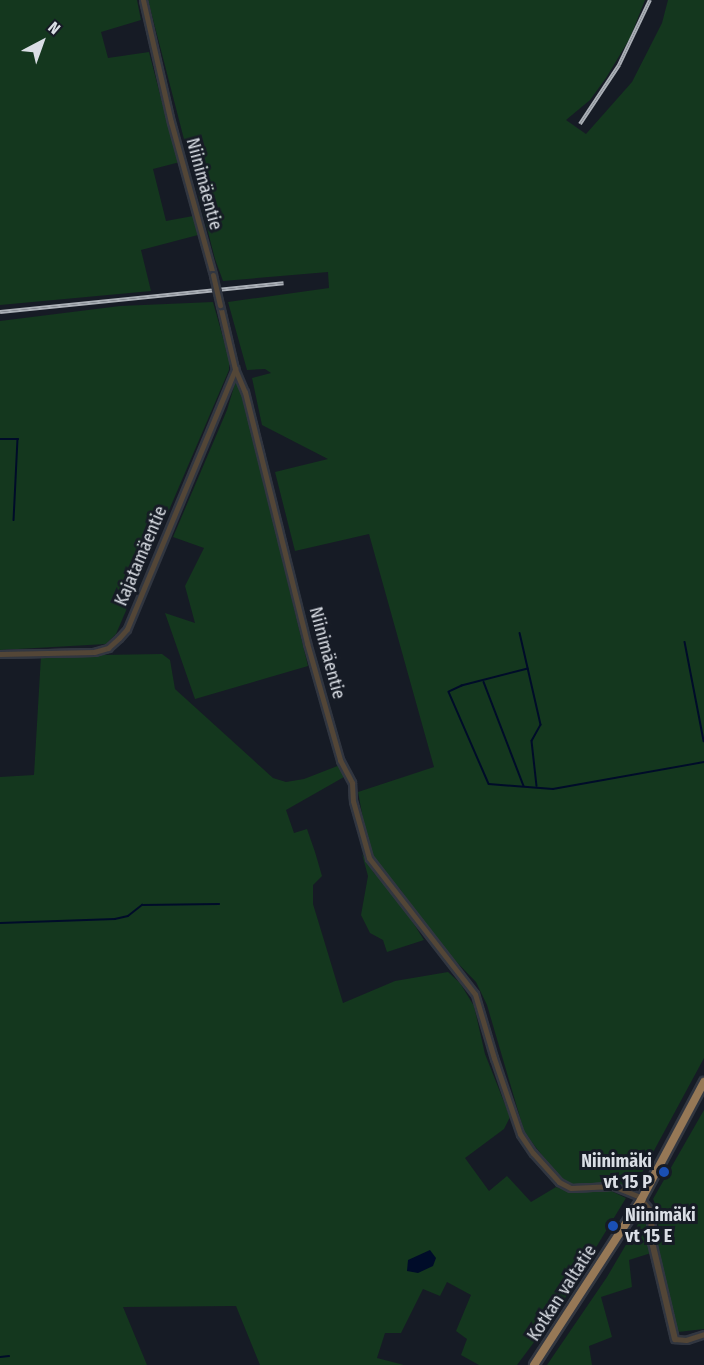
<!DOCTYPE html>
<html>
<head>
<meta charset="utf-8">
<style>
	body { margin:0 }
	#map { position:relative; width:704px; height:1365px; overflow:hidden; background:#161b25; font-family:"Fira Sans Condensed",sans-serif }
	div>[style] { position:absolute }
	.green>* { inset:0; background:#14371e }
	.water>* { inset:0; background:#000c29 }
	.stream>* { height:1.5px; margin:-0.75px; padding:0 0.75px; transform-origin:0.75px; border-radius:0.75px; background:#000c29 }
	.roads { filter:drop-shadow(2px 0 #313640) drop-shadow(-2px 0 #313640) drop-shadow(0 2px #313640) drop-shadow(0 -2px #313640) }
	.minor>* { height:5px; margin:-2.5px; padding:0 2.5px; transform-origin:2.5px; border-radius:2.5px; background:#534637 }
	.tertiary>* { height:6px; margin:-3px; padding:0 3px; transform-origin:3px; border-radius:3px; background:#534637 }
	.trunk>* { height:8px; margin:-4px; padding:0 4px; transform-origin:4px; border-radius:4px; background:#967856 }
	.rail>* { height:4px; margin-top:-2px; transform-origin:0; background:repeating-linear-gradient(90deg,#161b25 0 4.5px,#aaafb6 0 9px); box-sizing:border-box; border-block:2px solid #aaafb6 }
	.bridges { filter:drop-shadow(2px 0 #313640) drop-shadow(-2px 0 #313640) drop-shadow(0 2px #313640) drop-shadow(0 -2px #313640) }
	.minor-bridge>* { height:5px; margin:-2.5px; padding:0 2.5px; transform-origin:2.5px; border-radius:2.5px; background:#534637 }
	.dots>* { width:16px; height:16px; translate:-50% -50%; box-sizing:border-box; border:3px solid #161b25; border-radius:50% }
	span { translate:-50% -50%; white-space:nowrap; text-align:center; line-height:1.15; -webkit-text-stroke:6px #161b25; paint-order:stroke }
	.street-label { font-size:18px; color:#dadee5 }
	.poi-label { font-size:18px; color:#dadee5; font-weight:700 }
	.right { translate:-100% -50%; text-align:right }
	.left { translate:0 -50%; text-align:left }
	.north { position:absolute; left:12px; top:12px; width:60px; height:60px; -webkit-text-stroke:4px #161b25; paint-order:stroke; rotate:41deg; font-size:16px; font-weight:700; line-height:24px; text-align:center; color:#dadee5 }
	.north::after { content:''; display:block; margin:auto; width:21px; height:27px; background:#dadee5; clip-path:polygon(50% 0,100% 100%,50% 72%,0 100%) }
</style>
</head>
<body>
<div id="map">
	<div class="green">
		<i style="clip-path:polygon(0 0,137px 0,141px 20px,101px 32px,108px 58px,149px 52px,171px 137px,180px 162px,153px 169px,166px 221px,193px 216px,198px 235px,141px 250px,151px 291px,0 305px)"></i>
		<i style="clip-path:polygon(148px 0,645px 0,630px 38px,606px 78px,590px 100px,566px 120px,586px 134px,632px 82px,662px 23px,668px 0,704px 0,704px 1058px,637px 1182px,628px 1186px,611px 1183px,571px 1185px,557px 1174px,534px 1145px,524px 1131px,487px 1005px,476px 982px,441px 946px,400px 889px,377px 865px,368px 845px,358px 792px,434px 767px,369px 534px,295px 551px,275px 472px,328px 459px,262px 425px,252px 378px,271px 373px,265px 369px,247px 370px,228px 302px,329px 288px,328px 272px,223px 281px,215px 259px)"></i>
		<i style="clip-path:polygon(213px 302px,229px 359px,229px 370px,116px 634px,106px 644px,0 650px,0 321px,120px 306px)"></i>
		<i style="clip-path:polygon(236px 380px,240px 384px,308px 666px,195px 699px,165px 613px,195px 623px,185px 586px,204px 548px,173px 537px,227px 410px)"></i>
		<i style="clip-path:polygon(162px 654px,170px 660px,175px 689px,273px 778px,286px 782px,304px 779px,340px 765px,344px 777px,286px 810px,294px 833px,307px 829px,315px 852px,322px 876px,313px 885px,313px 904px,343px 1003px,395px 981px,448px 972px,460px 983px,474px 1006px,485px 1054px,510px 1117px,504px 1129px,465px 1158px,489px 1191px,507px 1176px,531px 1202px,556px 1187px,572px 1193px,609px 1190px,626px 1198px,558px 1310px,517px 1365px,479px 1365px,461px 1355px,467px 1339px,456px 1331px,471px 1295px,447px 1282px,440px 1296px,423px 1289px,401px 1333px,385px 1333px,377px 1358px,404px 1365px,260px 1365px,236px 1306px,123px 1307px,147px 1365px,0 1365px,0 777px,34px 775px,41px 656px)"></i>
		<i style="clip-path:polygon(362px 854px,374px 873px,395px 894px,424px 940px,387px 952px,383px 940px,370px 933px,361px 915px,368px 876px)"></i>
		<i style="clip-path:polygon(704px 1110px,704px 1329px,678px 1332px,657px 1243px,659px 1213px,653px 1199px)"></i>
		<i style="clip-path:polygon(641px 1219px,646px 1220px,651px 1253px,629px 1260px,632px 1287px,601px 1297px,612px 1337px,589px 1346px,592px 1365px,547px 1365px,607px 1277px)"></i>
	</div>
	<div class="water">
		<i style="clip-path:polygon(430px 1250px,436px 1258px,433px 1266px,418px 1273px,407px 1271px,408px 1260px)"></i>
	</div>
	<div class="stream">
		<i style="left:0;top:439px;width:18px"></i>
		<i style="left:18px;top:439px;width:81px;rotate:92.8deg"></i>
		<i style="left:520px;top:633px;width:94px;rotate:77.1deg"></i>
		<i style="left:541px;top:725px;width:18px;rotate:119deg"></i>
		<i style="left:532px;top:741px;width:45px;rotate:83.7deg"></i>
		<i style="left:685px;top:642px;width:101px;rotate:79.1deg"></i>
		<i style="left:528px;top:669px;width:68px;rotate:165.6deg"></i>
		<i style="left:462px;top:686px;width:14px;rotate:155deg"></i>
		<i style="left:449px;top:692px;width:100px;rotate:66.5deg"></i>
		<i style="left:489px;top:784px;width:64px;rotate:4.5deg"></i>
		<i style="left:553px;top:789px;width:153px;rotate:-10.1deg"></i>
		<i style="left:484px;top:682px;width:111px;rotate:69deg"></i>
		<i style="left:0;top:923px;width:115px;rotate:-2deg"></i>
		<i style="left:115px;top:919px;width:13px;rotate:-13deg"></i>
		<i style="left:128px;top:916px;width:18px;rotate:-38deg"></i>
		<i style="left:142px;top:905px;width:77px;rotate:-0.7deg"></i>
		<i style="left:0;top:1357px;width:9px;rotate:-6deg"></i>
	</div>
	<div class="roads">
		<div class="minor">
			<i style="left:143px;top:0;width:125px;rotate:77.1deg"></i>
			<i style="left:171px;top:122px;width:159px;rotate:74.6deg"></i>
			<i style="left:220px;top:305px;width:66px;rotate:76.8deg"></i>
			<i style="left:235px;top:369px;width:25px;rotate:67deg"></i>
			<i style="left:245px;top:392px;width:259px;rotate:76.1deg"></i>
			<i style="left:307px;top:643px;width:122px;rotate:74.2deg"></i>
			<i style="left:340px;top:760px;width:26px;rotate:62deg"></i>
			<i style="left:352px;top:783px;width:18px;rotate:87deg"></i>
			<i style="left:353px;top:801px;width:59px;rotate:74.3deg"></i>
			<i style="left:369px;top:858px;width:172px;rotate:52.1deg"></i>
			<i style="left:475px;top:994px;width:67px;rotate:73.5deg"></i>
			<i style="left:494px;top:1058px;width:80px;rotate:71.1deg"></i>
			<i style="left:520px;top:1134px;width:23px;rotate:56deg"></i>
			<i style="left:533px;top:1153px;width:39px;rotate:48deg"></i>
			<i style="left:559px;top:1182px;width:13px;rotate:27deg"></i>
			<i style="left:571px;top:1188px;width:42px;rotate:-2.7deg"></i>
			<i style="left:613px;top:1186px;width:32px;rotate:22deg"></i>
			<i style="left:0;top:654px;width:94px;rotate:-1.2deg"></i>
			<i style="left:94px;top:652px;width:15px;rotate:-16deg"></i>
			<i style="left:108px;top:648px;width:15px;rotate:-42deg"></i>
			<i style="left:119px;top:638px;width:12px;rotate:-48deg"></i>
			<i style="left:127px;top:629px;width:282px;rotate:-67.4deg"></i>
			<i style="left:675px;top:1339px;width:11px;rotate:5deg"></i>
			<i style="left:686px;top:1340px;width:19px;rotate:-18deg"></i>
		</div>
		<div class="tertiary">
			<i style="left:641px;top:1200px;width:16px;rotate:50deg"></i>
			<i style="left:651px;top:1212px;width:30px;rotate:88deg"></i>
			<i style="left:652px;top:1242px;width:100px;rotate:76.7deg"></i>
		</div>
		<div class="trunk">
			<i style="left:534px;top:1365px;width:197px;rotate:-57deg"></i>
			<i style="left:641px;top:1200px;width:134px;rotate:-61.9deg"></i>
		</div>
	</div>
	<div class="rail">
		<i style="left:580px;top:124px;width:71px;rotate:-56.5deg"></i>
		<i style="left:619px;top:65px;width:72px;rotate:-64.5deg"></i>
		<i style="left:0;top:312px;width:285px;rotate:-5.8deg"></i>
	</div>
	<div class="bridges">
		<div class="minor-bridge">
			<i style="left:213px;top:275px;width:31px;rotate:77deg"></i>
		</div>
	</div>
	<div class="dots">
		<i style="left:664px;top:1172px;background:#1a4fb4"></i>
		<i style="left:613px;top:1226px;background:#1a4fb4"></i>
	</div>
	<div class="street-label">
		<span style="left:204px;top:184px;rotate:75deg">Niinimäentie</span>
		<span style="left:141px;top:556px;rotate:-67deg">Kajatamäentie</span>
		<span style="left:327px;top:653px;rotate:75deg">Niinimäentie</span>
		<span style="left:562px;top:1293px;rotate:-57deg">Kotkan valtatie</span>
	</div>
	<div class="poi-label">
		<span class="right" style="left:652px;top:1172px">Niinimäki<br>vt 15 P</span>
		<span class="left" style="left:625px;top:1226px">Niinimäki<br>vt 15 E</span>
	</div>
	<div class="north">N</div>
</div>
</body>
</html>
